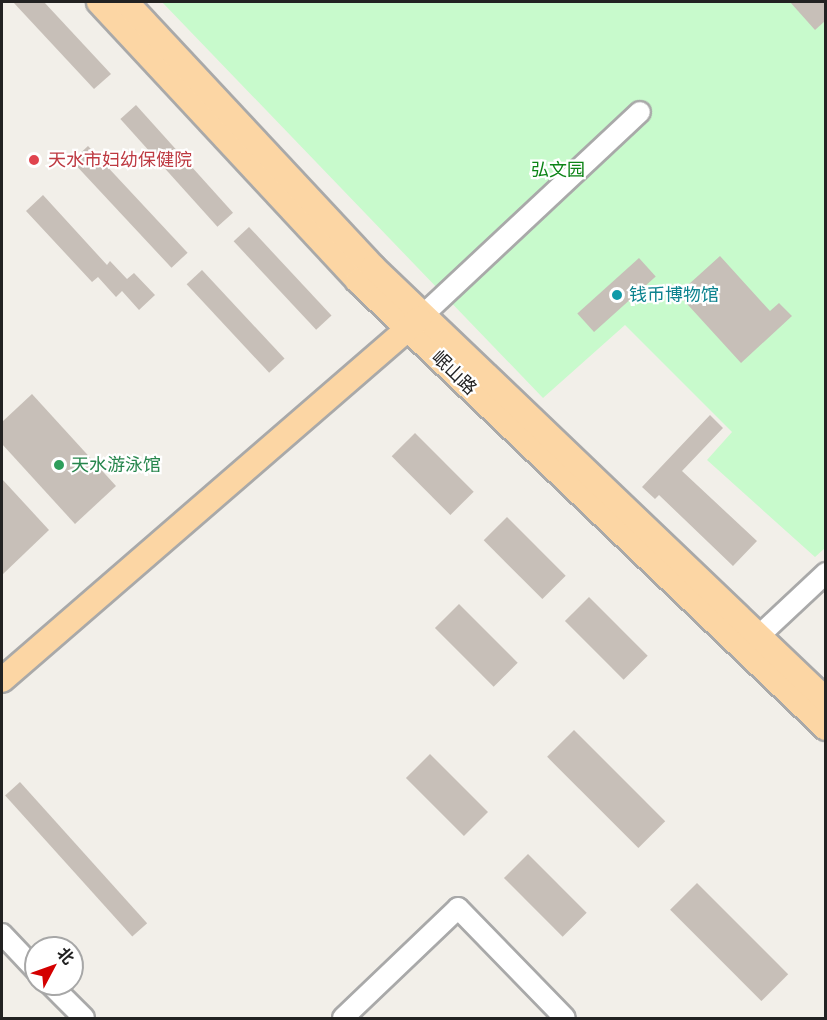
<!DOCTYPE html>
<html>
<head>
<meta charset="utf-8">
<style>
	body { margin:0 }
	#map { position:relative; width:827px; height:1020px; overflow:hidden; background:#f2efe9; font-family:Inter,"Noto Sans SC",sans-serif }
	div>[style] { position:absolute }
	.park>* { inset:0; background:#c8facc }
	.building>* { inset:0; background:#c7bfb8; transform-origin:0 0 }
	.roads { filter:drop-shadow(2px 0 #a9a9a9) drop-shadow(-2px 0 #a9a9a9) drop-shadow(0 2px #a9a9a9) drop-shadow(0 -2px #a9a9a9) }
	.minor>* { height:20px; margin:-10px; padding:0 10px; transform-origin:10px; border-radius:10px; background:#fff }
	.major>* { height:24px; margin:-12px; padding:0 12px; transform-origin:12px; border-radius:12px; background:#fcd6a4 }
	.dots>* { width:16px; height:16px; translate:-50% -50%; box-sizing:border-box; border:3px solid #fff; border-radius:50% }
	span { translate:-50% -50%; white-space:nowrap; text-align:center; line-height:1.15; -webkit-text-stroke:4.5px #fff; paint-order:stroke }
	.health-label { font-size:18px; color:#be3a42 }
	.left { translate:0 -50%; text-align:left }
	.park-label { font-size:18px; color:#0c8416 }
	.culture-label { font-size:18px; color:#0d838f }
	.street-label { font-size:18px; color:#222 }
	.leisure-label { font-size:18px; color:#27864d }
	.frame { position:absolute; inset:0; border:3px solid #222; pointer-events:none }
	.north { position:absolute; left:24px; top:936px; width:60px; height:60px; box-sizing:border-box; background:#fff; border:2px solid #a7a7a7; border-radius:50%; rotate:49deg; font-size:16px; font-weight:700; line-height:24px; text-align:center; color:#222 }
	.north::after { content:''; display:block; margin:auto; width:21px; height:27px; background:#d40000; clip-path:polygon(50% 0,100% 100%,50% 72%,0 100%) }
</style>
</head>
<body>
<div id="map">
	<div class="park">
		<i style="clip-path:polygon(162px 2px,825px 2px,825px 548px,815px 557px,707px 460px,732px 432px,625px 325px,543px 398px)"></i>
	</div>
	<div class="building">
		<i style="clip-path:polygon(13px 2px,44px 2px,111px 74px,94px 89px)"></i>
		<i style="clip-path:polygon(790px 2px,825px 2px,825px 21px,815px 30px)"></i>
		<i style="left:136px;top:105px;width:145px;height:21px;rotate:48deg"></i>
		<i style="left:88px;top:146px;width:146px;height:22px;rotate:47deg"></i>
		<i style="clip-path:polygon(43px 195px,107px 265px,110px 261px,127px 279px,134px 273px,155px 295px,139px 310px,122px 291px,116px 297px,98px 277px,92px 282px,26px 211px)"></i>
		<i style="left:249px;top:227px;width:121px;height:21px;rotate:47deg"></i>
		<i style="clip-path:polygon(720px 256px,770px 311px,779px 303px,792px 316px,741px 363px,678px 294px)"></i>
		<i style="left:639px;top:258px;width:25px;height:83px;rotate:48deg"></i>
		<i style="left:202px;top:270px;width:121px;height:21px;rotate:47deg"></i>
		<i style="clip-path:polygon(32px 394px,116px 486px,75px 524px,2px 444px,2px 422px)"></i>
		<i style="clip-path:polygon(710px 415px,723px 428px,682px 471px,757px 541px,733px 566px,659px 495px,655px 499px,642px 487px)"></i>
		<i style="left:415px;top:433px;width:83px;height:33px;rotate:45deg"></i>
		<i style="clip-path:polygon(2px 479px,49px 530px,2px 575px)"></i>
		<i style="left:507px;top:517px;width:83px;height:33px;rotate:45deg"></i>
		<i style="left:589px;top:597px;width:83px;height:34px;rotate:45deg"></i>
		<i style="left:459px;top:604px;width:83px;height:34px;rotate:45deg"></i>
		<i style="left:574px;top:730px;width:129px;height:38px;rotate:45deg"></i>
		<i style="left:430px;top:754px;width:82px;height:34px;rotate:45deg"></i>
		<i style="left:20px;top:782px;width:190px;height:20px;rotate:48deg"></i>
		<i style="left:528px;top:854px;width:83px;height:34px;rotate:45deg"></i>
		<i style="left:697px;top:883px;width:129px;height:38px;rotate:45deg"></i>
	</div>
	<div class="roads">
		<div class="minor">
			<i style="left:423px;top:315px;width:297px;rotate:-43.1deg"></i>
			<i style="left:748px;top:646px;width:107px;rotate:-43.1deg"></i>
			<i style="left:2px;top:934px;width:50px;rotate:46.6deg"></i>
			<i style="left:50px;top:984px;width:48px;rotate:45deg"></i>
			<i style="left:343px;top:1018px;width:159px;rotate:-43.7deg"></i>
			<i style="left:458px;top:908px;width:153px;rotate:45.8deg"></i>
		</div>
		<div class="major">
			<i style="left:99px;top:2px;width:381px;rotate:47.1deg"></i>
			<i style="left:358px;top:281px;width:647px;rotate:43.69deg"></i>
			<i style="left:126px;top:2px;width:362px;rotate:47deg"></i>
			<i style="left:373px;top:267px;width:627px;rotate:43.71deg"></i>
			<i style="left:2px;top:680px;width:552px;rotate:-40.88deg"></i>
		</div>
	</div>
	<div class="dots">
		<i style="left:34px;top:160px;background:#e0444e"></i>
		<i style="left:617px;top:295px;background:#0f9aa8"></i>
		<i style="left:59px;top:465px;background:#2e9e5b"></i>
	</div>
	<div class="health-label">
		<span class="left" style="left:48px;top:160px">天水市妇幼保健院</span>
	</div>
	<div class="park-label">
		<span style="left:558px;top:170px">弘文园</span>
	</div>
	<div class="culture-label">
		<span class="left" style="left:629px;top:295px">钱币博物馆</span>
	</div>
	<div class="street-label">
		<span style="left:454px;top:373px;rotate:44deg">岷山路</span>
	</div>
	<div class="leisure-label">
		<span class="left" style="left:71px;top:465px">天水游泳馆</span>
	</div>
	<div class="frame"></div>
	<div class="north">北</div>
</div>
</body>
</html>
